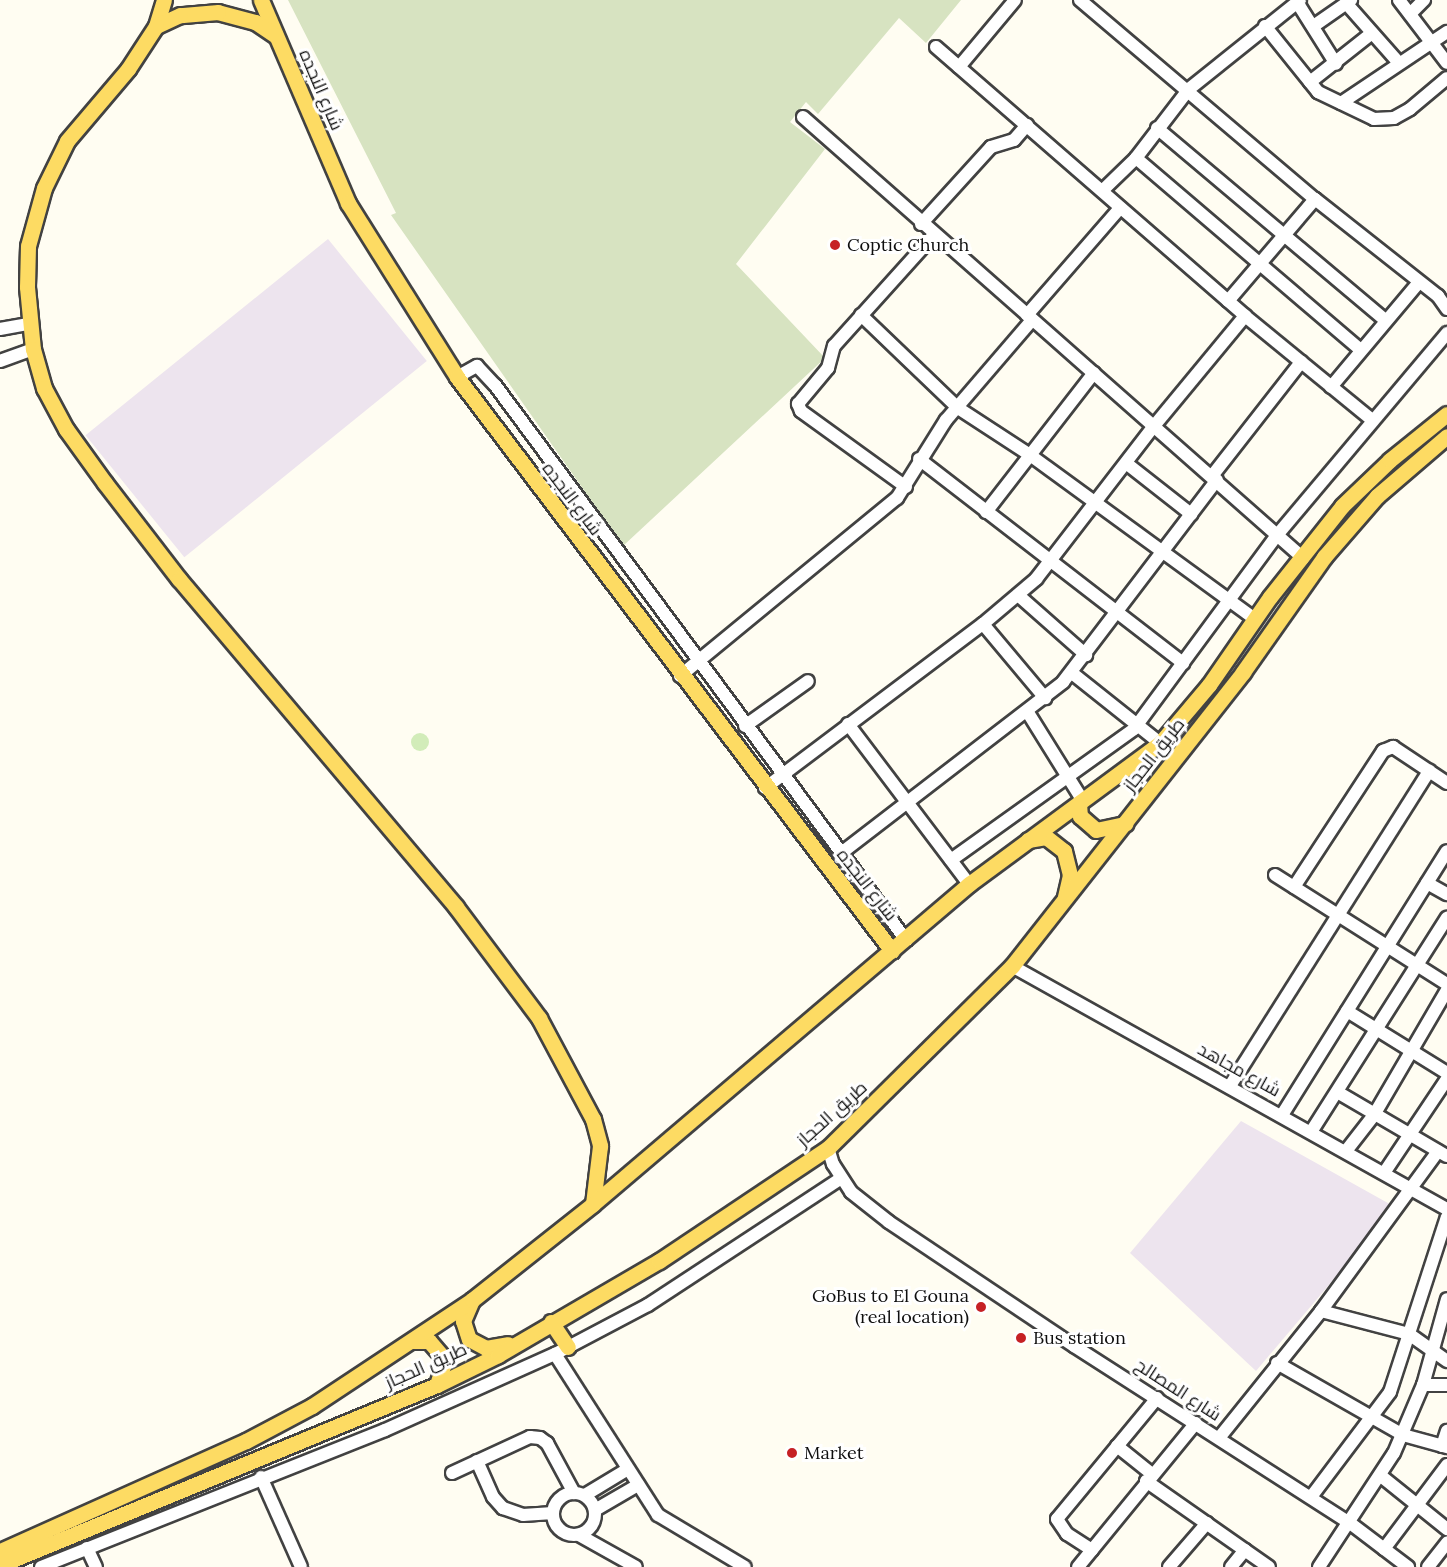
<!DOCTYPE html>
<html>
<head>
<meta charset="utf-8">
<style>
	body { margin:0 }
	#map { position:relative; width:1447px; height:1567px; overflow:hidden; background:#fffdf2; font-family:Lora,Cairo,serif }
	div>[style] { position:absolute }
	.industrial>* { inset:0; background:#ede4ee; transform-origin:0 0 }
	.green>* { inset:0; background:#d2ecb9 }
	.round { border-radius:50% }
	.cemetery>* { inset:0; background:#d7e3c1 }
	.roads { filter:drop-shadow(2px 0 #424242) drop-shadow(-2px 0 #424242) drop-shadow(0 2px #424242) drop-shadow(0 -2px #424242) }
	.minor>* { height:12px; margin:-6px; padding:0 6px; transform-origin:6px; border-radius:6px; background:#fff }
	.minor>.ring { margin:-6px; padding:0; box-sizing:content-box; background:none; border:12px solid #fff; border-radius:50% }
	.major>* { height:15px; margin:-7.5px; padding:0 7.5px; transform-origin:7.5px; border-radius:7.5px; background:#fddb63 }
	.dots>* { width:16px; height:16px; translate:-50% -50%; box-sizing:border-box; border:3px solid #fff; border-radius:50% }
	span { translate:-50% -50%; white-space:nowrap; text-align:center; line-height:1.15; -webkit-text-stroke:6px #fff; paint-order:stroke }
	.street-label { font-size:18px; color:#0f0f0f }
	.poi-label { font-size:18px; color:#0f0f0f }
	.left { translate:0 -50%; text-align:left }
	.right { translate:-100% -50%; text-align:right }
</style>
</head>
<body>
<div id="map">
	<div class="industrial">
		<i style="left:328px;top:239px;width:157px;height:312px;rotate:51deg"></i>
		<i style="clip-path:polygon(1241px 1121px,1395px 1207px,1256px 1371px,1130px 1253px)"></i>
	</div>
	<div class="green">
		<i class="round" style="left:411px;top:733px;width:18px;height:18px"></i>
	</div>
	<div class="cemetery">
		<i style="clip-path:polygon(288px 0,961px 0,926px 43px,899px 18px,818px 114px,806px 102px,790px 122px,825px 149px,736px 264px,825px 358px,623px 546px,391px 215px,396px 213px)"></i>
	</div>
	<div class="roads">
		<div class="minor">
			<i style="left:1080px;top:0;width:308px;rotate:40.3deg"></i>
			<i style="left:1315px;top:199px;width:157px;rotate:38.3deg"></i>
			<i style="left:1438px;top:296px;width:16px;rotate:55deg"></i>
			<i style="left:1399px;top:0;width:79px;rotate:52.7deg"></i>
			<i style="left:1297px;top:2px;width:73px;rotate:57.8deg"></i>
			<i style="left:1346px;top:3px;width:80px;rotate:48.5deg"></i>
			<i style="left:1410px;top:14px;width:20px;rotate:-45deg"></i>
			<i style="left:1315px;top:25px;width:44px;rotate:-34.8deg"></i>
			<i style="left:1265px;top:26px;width:85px;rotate:51.2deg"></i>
			<i style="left:1318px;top:92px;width:62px;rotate:25.7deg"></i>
			<i style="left:1374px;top:119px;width:20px;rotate:-3deg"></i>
			<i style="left:1394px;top:118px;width:18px;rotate:-29deg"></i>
			<i style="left:1410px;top:109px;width:48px;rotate:-40deg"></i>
			<i style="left:936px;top:47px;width:410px;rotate:41deg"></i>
			<i style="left:1245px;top:316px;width:164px;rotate:39.3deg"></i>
			<i style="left:959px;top:67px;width:87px;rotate:-50.1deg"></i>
			<i style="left:1310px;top:82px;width:79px;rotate:-38.3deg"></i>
			<i style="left:1341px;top:103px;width:128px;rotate:-33.8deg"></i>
			<i style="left:803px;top:117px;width:667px;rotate:41.41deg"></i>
			<i style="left:1157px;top:128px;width:298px;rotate:40.1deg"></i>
			<i style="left:1136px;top:158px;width:294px;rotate:40.5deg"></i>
			<i style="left:1103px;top:190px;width:46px;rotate:-44.1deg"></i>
			<i style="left:1136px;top:158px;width:87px;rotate:-52.5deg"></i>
			<i style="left:1189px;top:89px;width:142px;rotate:-38.7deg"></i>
			<i style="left:921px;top:224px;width:104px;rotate:-47.7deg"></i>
			<i style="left:991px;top:147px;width:24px;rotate:-17deg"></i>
			<i style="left:1014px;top:140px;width:20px;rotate:-49deg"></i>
			<i style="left:1228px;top:301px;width:134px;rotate:-49.5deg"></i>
			<i style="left:861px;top:315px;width:134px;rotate:43.8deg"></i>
			<i style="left:958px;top:408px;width:86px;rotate:33.1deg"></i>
			<i style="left:1030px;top:455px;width:278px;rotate:36.1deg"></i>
			<i style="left:1027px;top:315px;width:142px;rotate:-49deg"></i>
			<i style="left:0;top:329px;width:29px;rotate:-10deg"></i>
			<i style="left:0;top:361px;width:35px;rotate:-20deg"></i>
			<i style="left:457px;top:377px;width:23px;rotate:-29deg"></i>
			<i style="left:477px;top:366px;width:26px;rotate:47deg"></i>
			<i style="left:495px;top:385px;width:691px;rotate:53.48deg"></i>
			<i style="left:1331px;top:387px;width:137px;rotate:-50deg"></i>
			<i style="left:919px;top:459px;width:334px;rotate:37.7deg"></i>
			<i style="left:1126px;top:463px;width:83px;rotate:38.1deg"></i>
			<i style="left:1212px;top:476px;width:145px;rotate:-52deg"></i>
			<i style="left:906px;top:487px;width:130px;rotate:-144.1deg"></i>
			<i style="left:801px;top:411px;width:8px;rotate:-113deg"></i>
			<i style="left:798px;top:404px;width:47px;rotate:-50.2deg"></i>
			<i style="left:828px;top:368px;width:23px;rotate:-75deg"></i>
			<i style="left:834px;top:346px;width:149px;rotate:-48deg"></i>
			<i style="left:986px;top:512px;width:176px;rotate:-52.2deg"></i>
			<i style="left:1018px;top:595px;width:91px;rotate:41.4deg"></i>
			<i style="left:983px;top:624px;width:97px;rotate:50deg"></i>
			<i style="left:1072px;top:673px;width:112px;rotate:38.5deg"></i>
			<i style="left:680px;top:676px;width:281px;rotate:-39.4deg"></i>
			<i style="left:897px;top:498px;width:92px;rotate:-57.9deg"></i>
			<i style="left:946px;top:420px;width:132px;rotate:-49.3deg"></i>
			<i style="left:1027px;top:711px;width:106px;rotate:58.1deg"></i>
			<i style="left:848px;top:724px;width:201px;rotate:52.9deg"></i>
			<i style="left:745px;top:726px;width:77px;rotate:-35.5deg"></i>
			<i style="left:765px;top:788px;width:273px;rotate:-37deg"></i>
			<i style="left:983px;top:624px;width:70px;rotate:-40.3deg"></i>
			<i style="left:1036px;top:579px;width:193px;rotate:-52.4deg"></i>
			<i style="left:1154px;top:426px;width:143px;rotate:-50.4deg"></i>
			<i style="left:840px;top:854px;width:282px;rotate:-37.6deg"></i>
			<i style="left:1063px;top:682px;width:254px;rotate:-52.7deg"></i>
			<i style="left:951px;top:860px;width:225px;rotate:-35.6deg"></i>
			<i style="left:1134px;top:729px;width:242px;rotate:-53.6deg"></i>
			<i style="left:1278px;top:534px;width:263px;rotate:-49.9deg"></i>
			<i style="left:1275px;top:875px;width:204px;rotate:32.4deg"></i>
			<i style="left:1427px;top:883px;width:23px;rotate:29deg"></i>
			<i style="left:1294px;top:887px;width:163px;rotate:-56.8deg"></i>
			<i style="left:1383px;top:751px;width:11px;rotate:-22deg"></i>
			<i style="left:1393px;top:747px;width:65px;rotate:33.7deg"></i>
			<i style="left:1012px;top:966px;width:498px;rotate:29.2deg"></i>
			<i style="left:1347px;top:1011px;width:118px;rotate:31.8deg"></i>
			<i style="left:1230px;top:1086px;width:373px;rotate:-57.7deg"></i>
			<i style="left:1339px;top:1093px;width:125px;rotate:30.3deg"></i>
			<i style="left:1282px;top:1115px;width:311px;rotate:-58deg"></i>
			<i style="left:1311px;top:1132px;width:254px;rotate:-57.6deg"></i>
			<i style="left:828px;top:1148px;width:17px;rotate:73deg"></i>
			<i style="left:833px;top:1164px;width:33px;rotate:57deg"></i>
			<i style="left:851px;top:1192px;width:48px;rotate:38.3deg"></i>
			<i style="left:889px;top:1222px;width:223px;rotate:33.8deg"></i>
			<i style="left:1074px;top:1346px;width:328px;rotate:32.7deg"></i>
			<i style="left:1350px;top:1523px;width:73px;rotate:37.2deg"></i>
			<i style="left:1346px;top:1151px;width:46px;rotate:-52.1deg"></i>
			<i style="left:1374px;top:1115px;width:145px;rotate:-59.7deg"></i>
			<i style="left:1384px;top:1173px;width:113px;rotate:-56.2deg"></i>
			<i style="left:1321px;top:1311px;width:91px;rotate:14.6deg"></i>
			<i style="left:1409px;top:1334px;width:47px;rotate:35.4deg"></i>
			<i style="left:555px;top:1354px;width:191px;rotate:57.4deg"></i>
			<i style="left:658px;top:1515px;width:101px;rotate:30.9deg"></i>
			<i style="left:1277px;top:1363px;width:145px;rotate:29.7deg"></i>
			<i style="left:1403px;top:1435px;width:46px;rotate:15.3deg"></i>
			<i style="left:1423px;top:1385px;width:24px"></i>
			<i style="left:1219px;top:1438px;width:163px;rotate:-51.2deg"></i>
			<i style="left:1321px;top:1311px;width:198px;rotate:-53.8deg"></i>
			<i style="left:1117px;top:1446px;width:45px;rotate:38.7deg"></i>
			<i style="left:1442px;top:1446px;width:16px;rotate:-72deg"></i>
			<i style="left:477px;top:1461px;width:39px;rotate:66deg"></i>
			<i style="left:493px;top:1497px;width:15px;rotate:48deg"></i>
			<i style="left:503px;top:1508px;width:21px;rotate:19deg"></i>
			<i style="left:523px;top:1515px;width:30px;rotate:-4deg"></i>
			<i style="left:452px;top:1473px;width:86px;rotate:-24.8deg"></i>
			<i style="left:530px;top:1437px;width:10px;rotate:6deg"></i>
			<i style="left:540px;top:1438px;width:9px;rotate:36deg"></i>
			<i style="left:547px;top:1443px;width:57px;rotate:61.6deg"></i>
			<i style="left:1381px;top:1476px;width:85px;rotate:38.8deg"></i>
			<i style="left:261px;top:1477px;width:98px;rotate:66deg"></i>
			<i style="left:1146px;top:1481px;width:150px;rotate:35deg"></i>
			<i class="ring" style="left:553px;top:1493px;width:30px;height:30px"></i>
			<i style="left:585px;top:1495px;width:50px;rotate:-31.2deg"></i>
			<i style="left:1311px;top:1497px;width:131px;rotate:-53deg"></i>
			<i style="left:1390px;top:1392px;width:184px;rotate:-72deg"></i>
			<i style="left:595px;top:1510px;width:50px;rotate:-30.2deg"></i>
			<i style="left:579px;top:1535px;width:65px;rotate:29.3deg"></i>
			<i style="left:87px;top:1548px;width:21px;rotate:65deg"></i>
			<i style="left:1384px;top:1549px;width:105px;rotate:-53.1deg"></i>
			<i style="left:1092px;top:1550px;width:30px;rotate:-147deg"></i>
			<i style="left:1067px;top:1534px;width:18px;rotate:-124deg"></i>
			<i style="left:1057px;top:1519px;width:157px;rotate:-50.4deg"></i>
			<i style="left:41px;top:1567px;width:370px;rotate:-21.7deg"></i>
			<i style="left:385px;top:1430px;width:186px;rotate:-24.1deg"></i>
			<i style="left:555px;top:1354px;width:105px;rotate:-27.8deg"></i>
			<i style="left:648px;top:1305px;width:230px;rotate:-33.3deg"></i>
			<i style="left:1078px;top:1567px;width:186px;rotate:-50.7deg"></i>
			<i style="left:1169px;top:1567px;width:58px;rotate:-49.2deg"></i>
			<i style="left:1231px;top:1567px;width:22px;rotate:-51deg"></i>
			<i style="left:1319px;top:1567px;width:136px;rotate:-56.7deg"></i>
			<i style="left:1394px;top:1453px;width:74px;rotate:-66.9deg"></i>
			<i style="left:1423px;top:1385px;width:89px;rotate:-74.4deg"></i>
			<i style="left:1428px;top:1567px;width:31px;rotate:-52deg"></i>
		</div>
		<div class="major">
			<i style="left:261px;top:0;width:221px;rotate:66.8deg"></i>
			<i style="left:348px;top:203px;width:205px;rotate:57.9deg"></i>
			<i style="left:457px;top:377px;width:720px;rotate:52.84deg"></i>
			<i style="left:156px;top:26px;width:27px;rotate:-73deg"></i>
			<i style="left:276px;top:36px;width:25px;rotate:-146deg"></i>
			<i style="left:255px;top:22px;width:38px;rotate:-165deg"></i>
			<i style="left:218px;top:12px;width:38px;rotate:175deg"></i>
			<i style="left:180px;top:15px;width:26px;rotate:155deg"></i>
			<i style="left:156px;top:26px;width:51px;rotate:123.1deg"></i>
			<i style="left:128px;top:69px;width:94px;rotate:130.3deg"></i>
			<i style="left:67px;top:141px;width:52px;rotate:116.1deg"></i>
			<i style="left:44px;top:188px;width:60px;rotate:105.4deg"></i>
			<i style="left:28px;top:246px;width:41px;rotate:91.4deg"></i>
			<i style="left:27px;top:287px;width:62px;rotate:84.5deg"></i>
			<i style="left:33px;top:349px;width:41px;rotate:74.2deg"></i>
			<i style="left:44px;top:388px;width:47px;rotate:61.8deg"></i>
			<i style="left:66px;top:429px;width:67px;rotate:54.2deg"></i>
			<i style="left:105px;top:483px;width:121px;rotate:52.4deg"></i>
			<i style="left:179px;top:579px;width:429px;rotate:49.8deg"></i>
			<i style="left:456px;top:907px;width:139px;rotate:53.2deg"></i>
			<i style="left:539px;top:1018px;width:115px;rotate:61.9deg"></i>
			<i style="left:593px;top:1119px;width:28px;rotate:75deg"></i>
			<i style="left:600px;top:1146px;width:58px;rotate:96.9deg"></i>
			<i style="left:1079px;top:803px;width:13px;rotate:86deg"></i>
			<i style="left:1080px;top:816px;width:21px;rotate:41deg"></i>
			<i style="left:1096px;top:830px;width:30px;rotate:-12deg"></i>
			<i style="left:1028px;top:840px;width:18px;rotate:-9deg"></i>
			<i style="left:1046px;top:837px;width:23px;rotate:38deg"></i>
			<i style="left:1064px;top:851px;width:25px;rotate:76deg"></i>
			<i style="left:1070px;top:875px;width:23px;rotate:103deg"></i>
			<i style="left:472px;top:1300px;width:23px;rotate:113deg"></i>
			<i style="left:463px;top:1321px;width:19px;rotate:72deg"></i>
			<i style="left:469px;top:1339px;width:19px;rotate:28deg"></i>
			<i style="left:486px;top:1348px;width:22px;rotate:-10deg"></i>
			<i style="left:551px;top:1322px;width:30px;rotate:56deg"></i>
			<i style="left:413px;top:1341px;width:16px"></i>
			<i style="left:429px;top:1341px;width:20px;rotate:49deg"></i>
			<i style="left:442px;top:1356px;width:10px;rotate:84deg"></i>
			<i style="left:443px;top:1366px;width:20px;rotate:108deg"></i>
			<i style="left:0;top:1551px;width:269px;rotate:-24.1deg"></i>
			<i style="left:246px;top:1441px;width:75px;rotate:-27.9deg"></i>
			<i style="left:312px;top:1406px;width:192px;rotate:-33.5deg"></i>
			<i style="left:472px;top:1300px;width:154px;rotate:-38.4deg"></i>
			<i style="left:593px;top:1204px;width:494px;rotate:-40.4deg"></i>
			<i style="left:969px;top:884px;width:237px;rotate:-36.4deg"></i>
			<i style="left:1160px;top:743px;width:76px;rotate:-49.8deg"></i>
			<i style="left:1209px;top:685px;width:107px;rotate:-55.3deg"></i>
			<i style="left:1270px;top:597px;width:116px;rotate:-51.6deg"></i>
			<i style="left:1342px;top:506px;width:66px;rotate:-43.8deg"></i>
			<i style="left:1390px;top:460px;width:73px;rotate:-38.9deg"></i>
			<i style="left:0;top:1565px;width:473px;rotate:-22.4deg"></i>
			<i style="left:437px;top:1385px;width:68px;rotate:-26.2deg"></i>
			<i style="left:498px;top:1355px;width:186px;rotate:-30.3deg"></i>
			<i style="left:659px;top:1261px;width:203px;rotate:-33.8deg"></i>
			<i style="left:828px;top:1148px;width:259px;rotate:-44.7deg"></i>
			<i style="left:1012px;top:966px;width:374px;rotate:-51.8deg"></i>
			<i style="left:1243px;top:672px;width:141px;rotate:-54.8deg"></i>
			<i style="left:1324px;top:557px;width:81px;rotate:-49deg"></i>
			<i style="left:1377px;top:496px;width:92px;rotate:-40.6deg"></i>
		</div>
	</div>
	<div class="dots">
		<i style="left:835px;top:245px;background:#c62125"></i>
		<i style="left:981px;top:1307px;background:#c62125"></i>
		<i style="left:1021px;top:1338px;background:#c62125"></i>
		<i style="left:792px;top:1453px;background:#c62125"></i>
	</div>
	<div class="street-label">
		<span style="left:321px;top:90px;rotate:67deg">شارع النجده</span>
		<span style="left:572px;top:499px;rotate:53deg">شارع النجده</span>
		<span style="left:1154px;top:755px;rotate:-52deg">طريق الحجاز</span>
		<span style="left:867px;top:885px;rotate:52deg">شارع النجده</span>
		<span style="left:1239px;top:1070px;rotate:29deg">شارع مجاهد</span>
		<span style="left:832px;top:1114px;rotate:-42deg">طريق الحجاز</span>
		<span style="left:426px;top:1366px;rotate:-24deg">طريق الحجاز</span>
		<span style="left:1178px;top:1390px;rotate:33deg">شارع المصالح</span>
	</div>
	<div class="poi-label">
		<span class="left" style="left:847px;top:245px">Coptic Church</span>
		<span class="right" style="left:969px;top:1307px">GoBus to El Gouna<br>(real location)</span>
		<span class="left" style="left:1033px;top:1338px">Bus station</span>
		<span class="left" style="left:804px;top:1453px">Market</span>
	</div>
</div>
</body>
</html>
